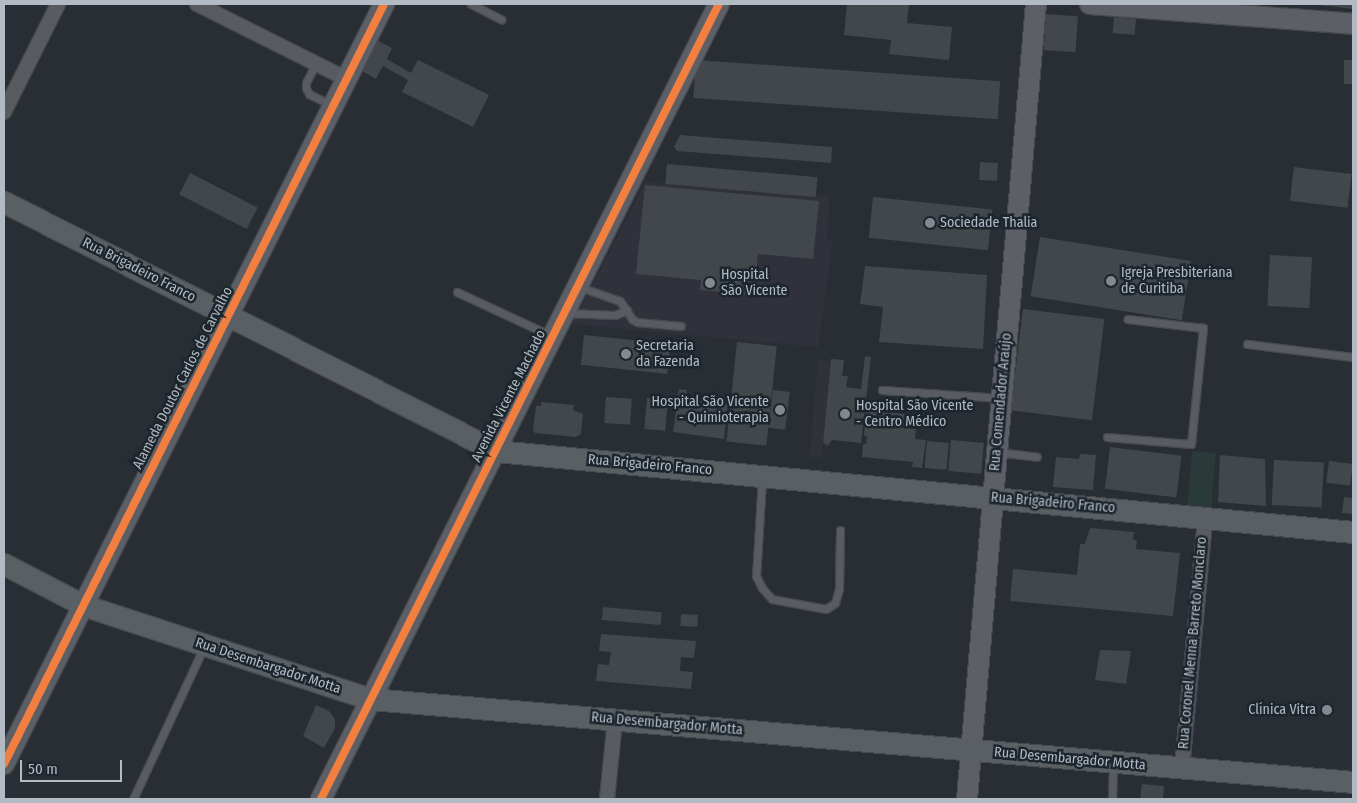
<!DOCTYPE html>
<html>
<head>
<meta charset="utf-8">
<style>
	body { margin:0 }
	#map { position:relative; width:1357px; height:803px; overflow:hidden; background:#282e33; font-family:"Fira Sans Condensed",sans-serif }
	div>[style] { position:absolute }
	.medical>* { inset:0; background:#31313c; transform-origin:0 0 }
	.green>* { inset:0; background:#293a39; transform-origin:0 0 }
	.building>* { inset:0; background:#42474b; transform-origin:0 0 }
	.roads { filter:drop-shadow(1px 0 #464a4e) drop-shadow(-1px 0 #464a4e) drop-shadow(0 1px #464a4e) drop-shadow(0 -1px #464a4e) }
	.lane>* { height:7px; margin:-3.5px; padding:0 3.5px; transform-origin:3.5px; border-radius:3.5px; background:#585c61 }
	.street>* { height:14px; margin:-7px; padding:0 7px; transform-origin:7px; border-radius:7px; background:#585c61 }
	.secondary>* { height:20px; margin:-10px; padding:0 10px; transform-origin:10px; border-radius:10px; background:#5c6066 }
	.primary>* { height:21px; margin:-10.5px; padding:0 10.5px; transform-origin:10.5px; border-radius:10.5px; background:#5a5f63 }
	.cycleway>* { height:8px; margin:-4px; padding:0 4px; transform-origin:4px; border-radius:4px; background:#f27e40 }
	.dots>* { width:14px; height:14px; translate:-50% -50%; box-sizing:border-box; border:2px solid #1d252d; border-radius:50% }
	span { translate:-50% -50%; white-space:nowrap; text-align:center; line-height:1.15; -webkit-text-stroke:5px #1d252d; paint-order:stroke }
	.poi-label { font-size:14px; color:#b2bbc4 }
	.left { translate:0 -50%; text-align:left }
	.right { translate:-100% -50%; text-align:right }
	.street-label { font-size:14px; color:#b2bbc4 }
	.frame { position:absolute; inset:0; border:5px solid #b2bbc4; pointer-events:none }
	.scale { position:absolute; left:20px; top:760px; width:102px; height:22px; box-sizing:border-box; border:2px solid #b2bbc4; border-top:0; padding-left:6px; font-size:15px; line-height:18px; white-space:nowrap; color:#b2bbc4; -webkit-text-stroke:4px #1d252d; paint-order:stroke }
</style>
</head>
<body>
<div id="map">
	<div class="medical">
		<i style="clip-path:polygon(645px 182px,830px 196px,827px 240px,833px 241px,818px 347px,572px 324px)"></i>
		<i style="left:818px;top:360px;width:12px;height:97px;rotate:5deg"></i>
	</div>
	<div class="green">
		<i style="left:1192px;top:451px;width:24px;height:60px;rotate:5deg"></i>
	</div>
	<div class="building">
		<i style="clip-path:polygon(847px 4px,909px 4px,907px 23px,952px 27px,949px 60px,889px 54px,891px 40px,844px 35px)"></i>
		<i style="clip-path:polygon(1319px 4px,1353px 4px,1353px 9px,1319px 5px)"></i>
		<i style="left:1046px;top:14px;width:32px;height:36px;rotate:4deg"></i>
		<i style="left:1114px;top:17px;width:22px;height:16px;rotate:5deg"></i>
		<i style="clip-path:polygon(373px 38px,392px 48px,387px 59px,411px 73px,418px 60px,489px 95px,473px 127px,402px 92px,408px 80px,383px 66px,376px 79px,357px 68px)"></i>
		<i style="left:696px;top:60px;width:305px;height:38px;rotate:4deg"></i>
		<i style="left:1344px;top:60px;width:9px;height:24px"></i>
		<i style="clip-path:polygon(680px 135px,832px 147px,831px 163px,677px 151px,674px 147px)"></i>
		<i style="left:980px;top:162px;width:18px;height:18px;rotate:3deg"></i>
		<i style="left:667px;top:164px;width:151px;height:20px;rotate:5deg"></i>
		<i style="left:1294px;top:167px;width:58px;height:34px;rotate:7deg"></i>
		<i style="left:190px;top:173px;width:76px;height:24px;rotate:27deg"></i>
		<i style="clip-path:polygon(645px 185px,819px 201px,813px 259px,758px 254px,754px 295px,700px 290px,701px 280px,636px 274px)"></i>
		<i style="left:873px;top:197px;width:120px;height:41px;rotate:6deg"></i>
		<i style="left:1040px;top:237px;width:153px;height:60px;rotate:9deg"></i>
		<i style="left:1270px;top:255px;width:42px;height:51px;rotate:3deg"></i>
		<i style="clip-path:polygon(865px 266px,987px 275px,983px 349px,879px 342px,883px 307px,860px 304px)"></i>
		<i style="left:1023px;top:309px;width:82px;height:102px;rotate:7deg"></i>
		<i style="left:584px;top:335px;width:87px;height:30px;rotate:6deg"></i>
		<i style="left:737px;top:342px;width:40px;height:100px;rotate:6deg"></i>
		<i style="clip-path:polygon(865px 356px,871px 357px,861px 443px,832px 440px,828px 446px,823px 443px,831px 359px,844px 360px,842px 376px,848px 376px,846px 387px,861px 389px)"></i>
		<i style="clip-path:polygon(679px 389px,687px 390px,686px 399px,728px 404px,724px 439px,673px 432px)"></i>
		<i style="left:773px;top:390px;width:17px;height:38px;rotate:7deg"></i>
		<i style="left:606px;top:397px;width:26px;height:26px;rotate:4deg"></i>
		<i style="left:647px;top:398px;width:21px;height:31px;rotate:5deg"></i>
		<i style="clip-path:polygon(541px 402px,574px 405px,573px 410px,583px 414px,581px 434px,576px 437px,535px 433px,533px 430px,536px 406px,541px 406px)"></i>
		<i style="left:866px;top:410px;width:61px;height:12px;rotate:6deg"></i>
		<i style="clip-path:polygon(865px 423px,916px 429px,914px 446px,915px 439px,926px 440px,922px 468px,912px 467px,913px 462px,862px 457px,863px 444px,866px 444px,867px 436px,864px 436px)"></i>
		<i style="left:951px;top:440px;width:33px;height:31px;rotate:5deg"></i>
		<i style="left:927px;top:441px;width:22px;height:27px;rotate:5deg"></i>
		<i style="left:1110px;top:447px;width:72px;height:42px;rotate:7deg"></i>
		<i style="clip-path:polygon(1080px 454px,1096px 455px,1093px 490px,1053px 487px,1056px 457px,1079px 459px)"></i>
		<i style="clip-path:polygon(1220px 455px,1265px 459px,1266px 506px,1218px 502px)"></i>
		<i style="left:1274px;top:460px;width:50px;height:45px;rotate:3deg"></i>
		<i style="left:1329px;top:461px;width:24px;height:22px;rotate:7deg"></i>
		<i style="clip-path:polygon(1344px 497px,1353px 498px,1353px 514px,1342px 513px)"></i>
		<i style="clip-path:polygon(1090px 528px,1134px 532px,1133px 540px,1137px 540px,1136px 549px,1180px 553px,1173px 616px,1010px 601px,1013px 569px,1077px 575px,1080px 544px,1085px 544px)"></i>
		<i style="left:603px;top:607px;width:59px;height:13px;rotate:5deg"></i>
		<i style="left:681px;top:614px;width:17px;height:12px;rotate:3deg"></i>
		<i style="clip-path:polygon(601px 634px,696px 641px,694px 658px,681px 657px,680px 671px,693px 672px,691px 689px,596px 681px,598px 664px,609px 665px,611px 652px,599px 651px)"></i>
		<i style="clip-path:polygon(1100px 650px,1131px 651px,1126px 684px,1095px 680px)"></i>
		<i style="clip-path:polygon(316px 705px,329px 711px,335px 719px,335px 728px,324px 748px,303px 736px)"></i>
		<i style="clip-path:polygon(1142px 784px,1164px 786px,1163px 799px,1140px 799px)"></i>
	</div>
	<div class="roads">
		<div class="lane">
			<i style="left:471px;top:4px;width:34px;rotate:27deg"></i>
			<i style="left:316px;top:63px;width:22px;rotate:117deg"></i>
			<i style="left:306px;top:83px;width:5px;rotate:90deg"></i>
			<i style="left:306px;top:88px;width:7px;rotate:63deg"></i>
			<i style="left:309px;top:94px;width:25px;rotate:26deg"></i>
			<i style="left:580px;top:287px;width:42px;rotate:19.3deg"></i>
			<i style="left:620px;top:301px;width:22px;rotate:56deg"></i>
			<i style="left:632px;top:319px;width:6px;rotate:31deg"></i>
			<i style="left:637px;top:322px;width:44px;rotate:5.2deg"></i>
			<i style="left:457px;top:292px;width:105px;rotate:24.9deg"></i>
			<i style="left:566px;top:313px;width:49px;rotate:2.3deg"></i>
			<i style="left:615px;top:315px;width:13px;rotate:-23deg"></i>
			<i style="left:1247px;top:344px;width:107px;rotate:7deg"></i>
			<i style="left:882px;top:390px;width:119px;rotate:3.8deg"></i>
			<i style="left:1107px;top:437px;width:84px;rotate:4.8deg"></i>
			<i style="left:1191px;top:444px;width:117px;rotate:-84.1deg"></i>
			<i style="left:1203px;top:328px;width:76px;rotate:-173.2deg"></i>
			<i style="left:998px;top:452px;width:39px;rotate:7deg"></i>
			<i style="left:762px;top:479px;width:97px;rotate:93.5deg"></i>
			<i style="left:756px;top:576px;width:13px;rotate:63deg"></i>
			<i style="left:762px;top:588px;width:15px;rotate:48deg"></i>
			<i style="left:772px;top:599px;width:55px;rotate:10.5deg"></i>
			<i style="left:826px;top:609px;width:11px;rotate:-34deg"></i>
			<i style="left:835px;top:603px;width:15px;rotate:-74deg"></i>
			<i style="left:839px;top:589px;width:59px;rotate:-89deg"></i>
			<i style="left:133px;top:799px;width:168px;rotate:-65deg"></i>
			<i style="left:1112px;top:799px;width:34px;rotate:-88deg"></i>
		</div>
		<div class="street">
			<i style="left:197px;top:4px;width:168px;rotate:26.6deg"></i>
			<i style="left:4px;top:112px;width:121px;rotate:-63.4deg"></i>
			<i style="left:1182px;top:768px;width:251px;rotate:-84.7deg"></i>
			<i style="left:607px;top:799px;width:79px;rotate:-84.2deg"></i>
		</div>
		<div class="secondary">
			<i style="left:1090px;top:4px;width:264px;rotate:4.3deg"></i>
			<i style="left:4px;top:764px;width:850px;rotate:-63.43deg"></i>
			<i style="left:321px;top:799px;width:889px;rotate:-63.41deg"></i>
			<i style="left:967px;top:799px;width:798px;rotate:-85.04deg"></i>
		</div>
		<div class="primary">
			<i style="left:4px;top:202px;width:551px;rotate:26.84deg"></i>
			<i style="left:496px;top:451px;width:861px;rotate:5.4deg"></i>
			<i style="left:4px;top:564px;width:89px;rotate:27.4deg"></i>
			<i style="left:83px;top:605px;width:303px;rotate:18.1deg"></i>
			<i style="left:371px;top:699px;width:986px;rotate:4.83deg"></i>
		</div>
	</div>
	<div class="cycleway">
		<i style="left:4px;top:764px;width:850px;rotate:-63.43deg"></i>
		<i style="left:321px;top:799px;width:889px;rotate:-63.41deg"></i>
	</div>
	<div class="dots">
		<i style="left:930px;top:223px;background:#828a91"></i>
		<i style="left:1111px;top:281px;background:#828a91"></i>
		<i style="left:710px;top:283px;background:#828a91"></i>
		<i style="left:626px;top:354px;background:#828a91"></i>
		<i style="left:780px;top:410px;background:#828a91"></i>
		<i style="left:845px;top:414px;background:#828a91"></i>
		<i style="left:1327px;top:710px;background:#828a91"></i>
	</div>
	<div class="poi-label">
		<span class="left" style="left:940px;top:223px">Sociedade Thalia</span>
		<span class="left" style="left:1121px;top:281px">Igreja Presbiteriana<br>de Curitiba</span>
		<span class="left" style="left:721px;top:283px">Hospital<br>São Vicente</span>
		<span class="left" style="left:636px;top:354px">Secretaria<br>da Fazenda</span>
		<span class="right" style="left:769px;top:410px">Hospital São Vicente<br>- Quimioterapia</span>
		<span class="left" style="left:856px;top:414px">Hospital São Vicente<br>- Centro Médico</span>
		<span class="right" style="left:1316px;top:710px">Clínica Vitra</span>
	</div>
	<div class="street-label">
		<span style="left:139px;top:270px;rotate:27deg">Rua Brigadeiro Franco</span>
		<span style="left:183px;top:378px;rotate:-63deg">Alameda Doutor Carlos de Carvalho</span>
		<span style="left:509px;top:396px;rotate:-63deg">Avenida Vicente Machado</span>
		<span style="left:1001px;top:402px;rotate:-85deg">Rua Comendador Araújo</span>
		<span style="left:650px;top:465px;rotate:5deg">Rua Brigadeiro Franco</span>
		<span style="left:1053px;top:503px;rotate:5deg">Rua Brigadeiro Franco</span>
		<span style="left:1193px;top:643px;rotate:-85deg">Rua Coronel Menna Barreto Monclaro</span>
		<span style="left:268px;top:666px;rotate:18deg">Rua Desembargador Motta</span>
		<span style="left:667px;top:724px;rotate:5deg">Rua Desembargador Motta</span>
		<span style="left:1070px;top:759px;rotate:5deg">Rua Desembargador Motta</span>
	</div>
	<div class="frame"></div>
	<div class="scale">50 m</div>
</div>
</body>
</html>
